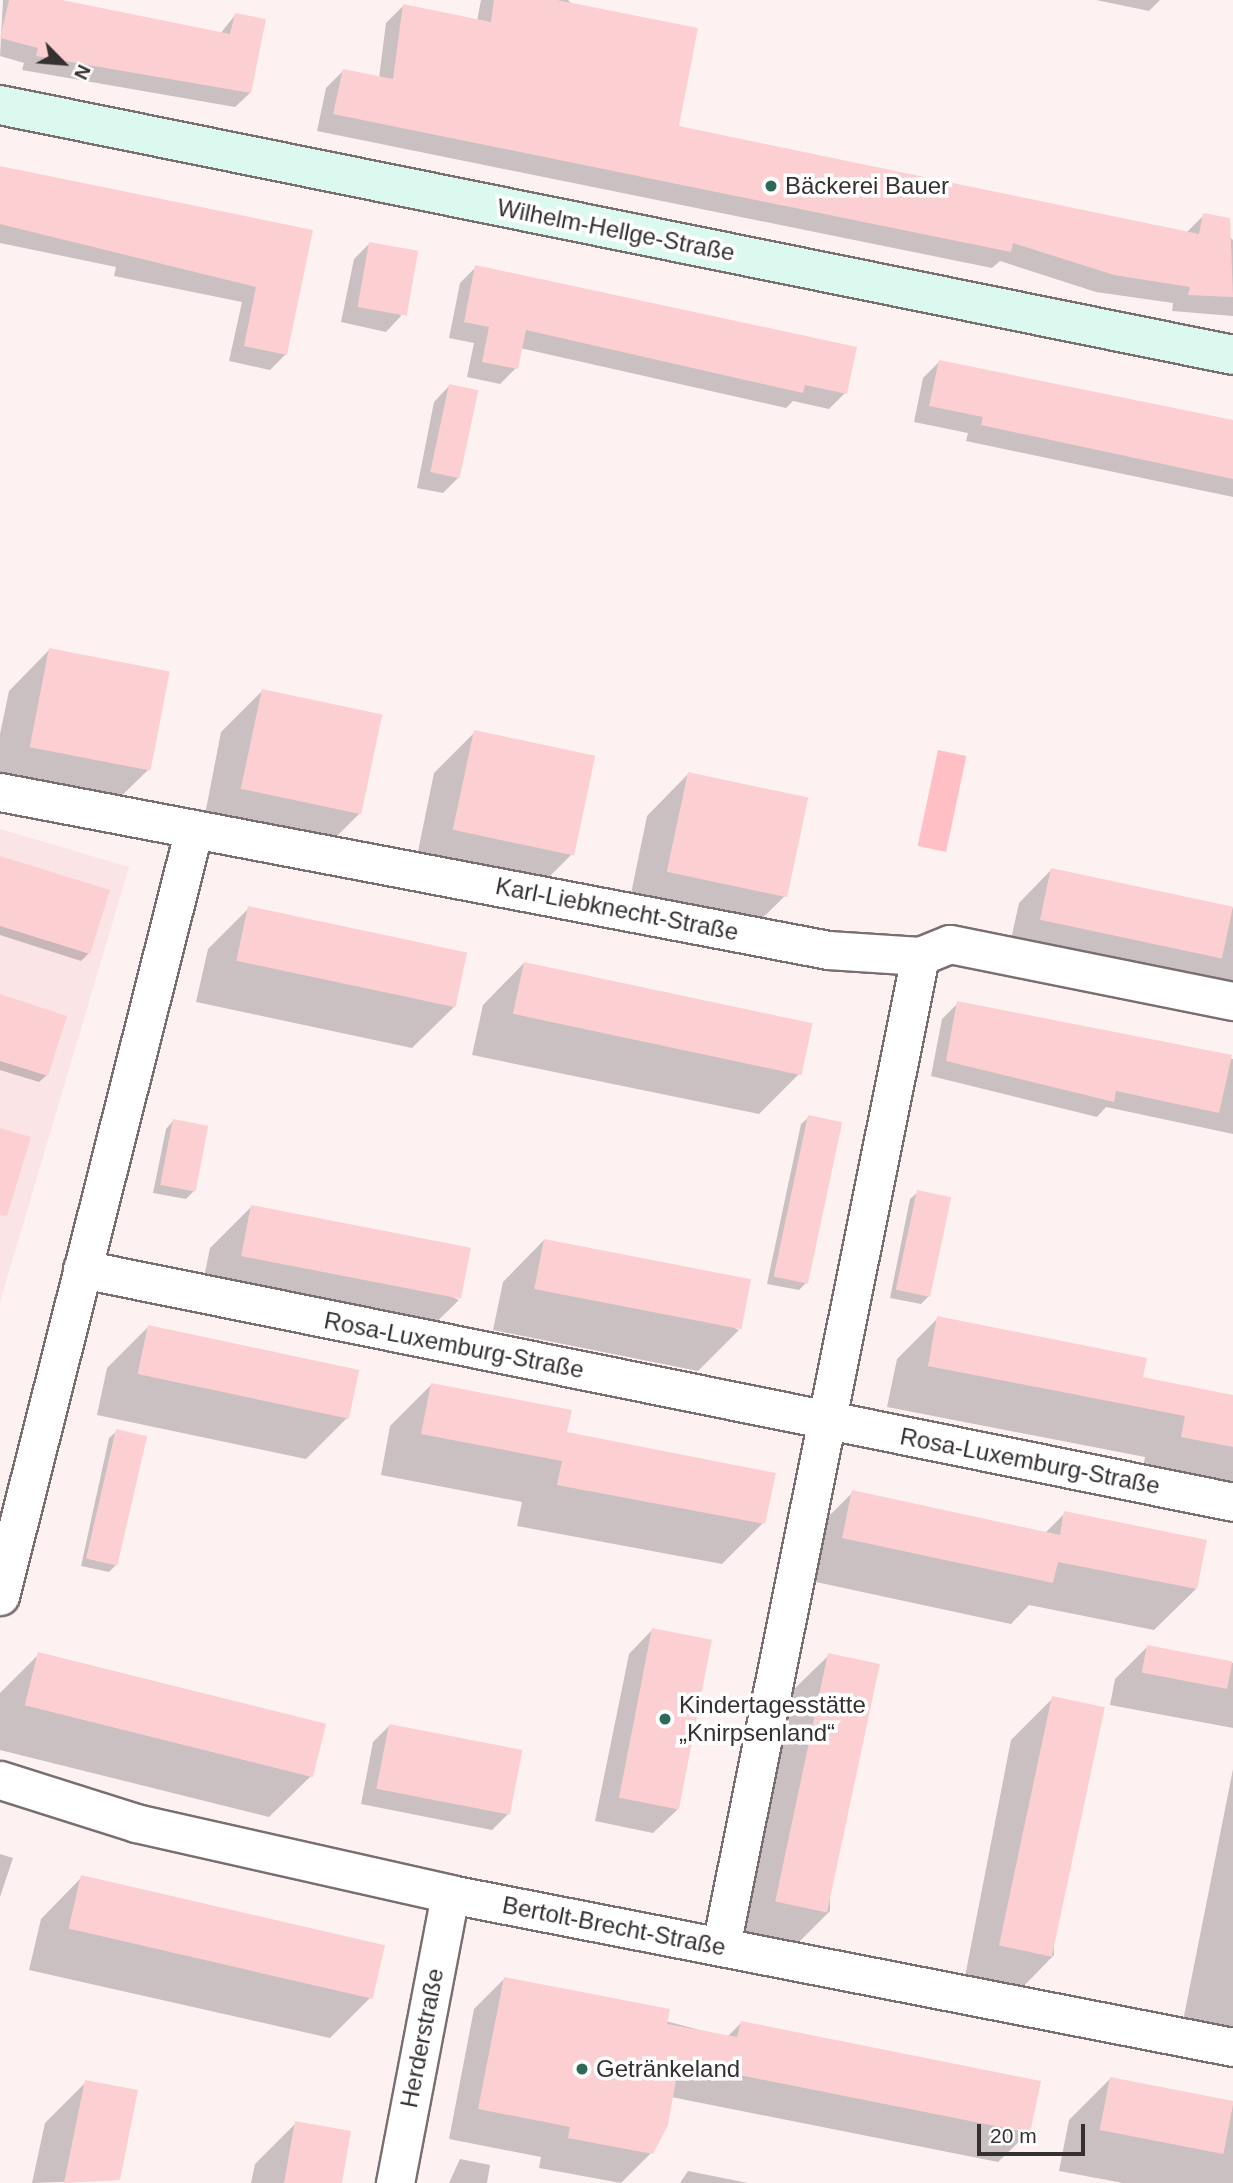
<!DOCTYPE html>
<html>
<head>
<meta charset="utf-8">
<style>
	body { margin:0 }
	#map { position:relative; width:1233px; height:2183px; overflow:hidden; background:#fef1f2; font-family:Helvetica,sans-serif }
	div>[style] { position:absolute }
	.built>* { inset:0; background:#fae4e6 }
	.green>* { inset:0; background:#ffbfc5; transform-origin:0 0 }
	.shadow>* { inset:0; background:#0003 }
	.building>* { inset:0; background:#fcd0d3; transform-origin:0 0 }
	.roads { filter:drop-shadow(2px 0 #7a6f70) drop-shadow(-2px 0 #7a6f70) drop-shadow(0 2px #7a6f70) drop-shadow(0 -2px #7a6f70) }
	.street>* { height:37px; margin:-18.5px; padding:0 18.5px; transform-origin:18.5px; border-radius:18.5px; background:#fff }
	.secondary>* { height:38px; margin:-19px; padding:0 19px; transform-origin:19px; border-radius:19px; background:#dcf9ef }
	.dots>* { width:19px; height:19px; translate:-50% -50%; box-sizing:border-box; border:4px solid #fff; border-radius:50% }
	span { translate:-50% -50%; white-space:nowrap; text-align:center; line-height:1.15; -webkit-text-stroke:7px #fff; paint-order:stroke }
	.poi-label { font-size:24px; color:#363131 }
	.left { translate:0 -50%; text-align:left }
	.street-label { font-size:24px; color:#363131 }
	.north { position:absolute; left:28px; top:28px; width:70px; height:70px; -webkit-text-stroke:5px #fff; paint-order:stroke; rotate:115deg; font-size:19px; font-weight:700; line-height:28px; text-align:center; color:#363131 }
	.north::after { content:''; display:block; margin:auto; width:24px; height:32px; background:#363131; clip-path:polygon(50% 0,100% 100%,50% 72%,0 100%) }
	.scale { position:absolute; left:977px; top:2124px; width:108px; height:32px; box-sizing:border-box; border:4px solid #363131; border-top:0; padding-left:9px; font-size:21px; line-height:24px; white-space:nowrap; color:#363131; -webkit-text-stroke:5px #fff; paint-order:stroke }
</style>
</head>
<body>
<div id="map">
	<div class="built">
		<i style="clip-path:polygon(0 829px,129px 867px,0 1302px)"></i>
	</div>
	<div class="green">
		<i style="left:938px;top:750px;width:29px;height:98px;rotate:12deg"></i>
	</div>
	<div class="shadow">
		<i style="clip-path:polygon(3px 0,58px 0,220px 34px,235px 15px,250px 93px,235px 107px,22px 70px,24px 63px,0 56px)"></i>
		<i style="clip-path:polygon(481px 0,568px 0,677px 127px,1187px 232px,1204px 215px,1233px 240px,1233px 316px,1172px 311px,1173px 303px,1096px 292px,1000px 261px,992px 268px,317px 131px,326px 88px,343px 71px,379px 78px,386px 23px,403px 6px,477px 21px)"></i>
		<i style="clip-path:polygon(1096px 0,1160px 0,1149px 11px)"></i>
		<i style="clip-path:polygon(0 167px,311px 231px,286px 354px,270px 370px,229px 361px,242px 302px,114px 276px,116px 267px,0 243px)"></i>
		<i style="clip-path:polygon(370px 243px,401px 316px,386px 332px,341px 322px,354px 259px)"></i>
		<i style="clip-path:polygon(476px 267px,845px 393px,829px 409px,793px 401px,786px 408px,520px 348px,516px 368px,500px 384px,467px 377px,474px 343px,449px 338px,460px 283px)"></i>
		<i style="clip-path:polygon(939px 362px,1233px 423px,1233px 497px,966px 441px,968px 433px,914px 422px,923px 378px)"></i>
		<i style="clip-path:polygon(449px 386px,459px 477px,443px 493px,417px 488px,434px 402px)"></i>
		<i style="clip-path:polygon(50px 649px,148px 770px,106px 811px,0 790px,0 734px,9px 691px)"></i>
		<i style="clip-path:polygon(262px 691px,360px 813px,319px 854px,202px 830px,221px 732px)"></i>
		<i style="clip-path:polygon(475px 732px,573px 853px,532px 894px,414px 871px,434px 773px)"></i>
		<i style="clip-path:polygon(688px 774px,786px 895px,744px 936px,627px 913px,647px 816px)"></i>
		<i style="clip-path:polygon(0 858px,89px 953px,81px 961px,0 935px)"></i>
		<i style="clip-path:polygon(1051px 870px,1233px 908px,1233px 1000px,1008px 953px,1019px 903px)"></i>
		<i style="clip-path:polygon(249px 908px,454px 1007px,412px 1048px,196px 1002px,208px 949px)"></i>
		<i style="clip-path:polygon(524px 963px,800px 1073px,759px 1114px,472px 1055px,483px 1005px)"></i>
		<i style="clip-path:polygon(0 996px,47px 1075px,39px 1082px,0 1070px)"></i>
		<i style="clip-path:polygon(958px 1003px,1233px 1059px,1233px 1134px,1106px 1107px,1097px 1117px,931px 1076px,942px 1019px)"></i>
		<i style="clip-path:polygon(809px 1117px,806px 1283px,799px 1290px,767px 1284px,801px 1124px)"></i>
		<i style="clip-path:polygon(173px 1121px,194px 1191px,186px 1199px,153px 1193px,166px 1129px)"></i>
		<i style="clip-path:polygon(918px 1192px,928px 1297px,921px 1304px,890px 1298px,910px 1199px)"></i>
		<i style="clip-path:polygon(251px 1207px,459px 1300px,417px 1341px,200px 1297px,210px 1248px)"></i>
		<i style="clip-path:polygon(544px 1240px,739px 1330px,698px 1371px,493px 1330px,503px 1282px)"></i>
		<i style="clip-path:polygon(938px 1318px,1141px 1378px,1233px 1397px,1233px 1496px,1141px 1478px,1145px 1457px,887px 1407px,897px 1359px)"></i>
		<i style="clip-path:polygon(148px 1327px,347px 1418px,306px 1459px,97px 1415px,107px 1368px)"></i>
		<i style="clip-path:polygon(431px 1385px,565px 1433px,763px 1523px,722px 1564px,517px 1526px,522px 1502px,381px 1475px,390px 1426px)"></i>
		<i style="clip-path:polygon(117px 1431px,116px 1565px,109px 1572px,81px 1566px,109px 1438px)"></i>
		<i style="clip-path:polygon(853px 1492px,1045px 1533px,1065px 1513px,1196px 1589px,1154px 1630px,1029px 1605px,1011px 1624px,802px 1579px,812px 1533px)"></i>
		<i style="clip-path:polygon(652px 1630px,677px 1810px,653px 1833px,595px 1821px,629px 1654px)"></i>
		<i style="clip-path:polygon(1147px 1647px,1233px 1663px,1233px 1728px,1110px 1705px,1115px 1679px)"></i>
		<i style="clip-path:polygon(39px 1654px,311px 1776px,269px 1817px,0 1750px,0 1693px)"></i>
		<i style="clip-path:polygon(829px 1655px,830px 1911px,788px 1953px,739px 1943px,787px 1696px)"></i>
		<i style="clip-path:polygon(1053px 1698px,1054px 1955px,1013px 1997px,963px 1987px,1011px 1740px)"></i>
		<i style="clip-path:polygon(389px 1726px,508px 1814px,492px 1830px,361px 1804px,373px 1742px)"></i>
		<i style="clip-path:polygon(1233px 1769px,1233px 2029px,1183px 2021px)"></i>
		<i style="clip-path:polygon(0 1854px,13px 1858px,0 1897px)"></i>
		<i style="clip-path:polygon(82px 1877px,371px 1997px,330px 2038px,29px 1970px,41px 1919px)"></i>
		<i style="clip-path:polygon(504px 1979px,727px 2037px,741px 2023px,1029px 2132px,998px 2162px,671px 2097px,651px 2153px,621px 2183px,539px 2168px,541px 2157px,449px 2139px,474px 2009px)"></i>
		<i style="clip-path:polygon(1110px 2079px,1233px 2104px,1233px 2183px,1123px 2183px,1059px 2171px,1069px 2120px)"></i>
		<i style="clip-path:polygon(86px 2082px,118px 2180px,32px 2183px,45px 2123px)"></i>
		<i style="clip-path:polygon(296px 2123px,340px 2183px,251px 2183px,255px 2164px)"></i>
		<i style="clip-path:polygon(460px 2159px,490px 2165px,487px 2183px,449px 2183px)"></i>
		<i style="clip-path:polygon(688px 2171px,748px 2183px,680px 2183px)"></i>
	</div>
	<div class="building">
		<i style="clip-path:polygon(9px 0,62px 0,230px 34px,235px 13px,266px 19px,251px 93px,36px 56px,38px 48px,0 38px)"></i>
		<i style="clip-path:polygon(494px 0,557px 0,698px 28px,679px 126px,1199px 234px,1203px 213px,1230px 218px,1233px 297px,1188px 295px,1190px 287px,1114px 275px,1013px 243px,1011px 252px,333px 114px,343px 69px,393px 79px,403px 4px,491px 22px)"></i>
		<i style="clip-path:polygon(0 166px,313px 230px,287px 355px,244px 346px,256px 287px,0 224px)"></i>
		<i style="left:369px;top:242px;width:50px;height:66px;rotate:10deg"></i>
		<i style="clip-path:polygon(475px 265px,857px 347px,847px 394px,805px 385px,803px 393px,526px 330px,518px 369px,482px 362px,489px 327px,464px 322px)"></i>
		<i style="clip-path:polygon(939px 360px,1233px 420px,1233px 479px,981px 425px,983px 417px,929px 406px)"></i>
		<i style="left:449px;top:384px;width:30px;height:90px;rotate:12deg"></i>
		<i style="left:49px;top:648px;width:123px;height:101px;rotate:11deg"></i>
		<i style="left:262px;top:689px;width:123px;height:102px;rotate:12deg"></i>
		<i style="left:474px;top:730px;width:124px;height:102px;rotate:12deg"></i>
		<i style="left:688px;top:772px;width:123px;height:102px;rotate:12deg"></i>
		<i style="clip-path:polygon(0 856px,110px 890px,90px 954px,0 926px)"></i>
		<i style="left:1051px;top:868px;width:186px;height:53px;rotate:12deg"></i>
		<i style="left:248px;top:906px;width:224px;height:56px;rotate:12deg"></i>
		<i style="left:524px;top:962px;width:295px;height:53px;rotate:12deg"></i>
		<i style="clip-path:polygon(0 994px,67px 1016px,48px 1076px,0 1061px)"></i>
		<i style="clip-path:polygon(957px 1001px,1232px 1055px,1219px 1113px,1116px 1091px,1114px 1102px,946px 1061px)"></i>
		<i style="left:808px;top:1115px;width:35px;height:165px;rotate:12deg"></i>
		<i style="left:173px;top:1119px;width:36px;height:67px;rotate:11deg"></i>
		<i style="clip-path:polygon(0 1128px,31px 1137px,7px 1216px,0 1215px)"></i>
		<i style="left:917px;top:1190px;width:35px;height:102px;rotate:12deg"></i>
		<i style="left:251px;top:1205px;width:224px;height:52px;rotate:11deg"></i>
		<i style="left:544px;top:1239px;width:211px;height:51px;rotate:11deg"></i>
		<i style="clip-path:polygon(937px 1316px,1147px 1358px,1143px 1377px,1233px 1395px,1233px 1447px,1181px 1437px,1185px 1416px,928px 1366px)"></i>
		<i style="left:148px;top:1325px;width:216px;height:50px;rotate:12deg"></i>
		<i style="clip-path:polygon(431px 1383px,572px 1410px,567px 1432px,776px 1473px,765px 1524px,557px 1485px,562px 1461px,421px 1434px)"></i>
		<i style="left:116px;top:1429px;width:32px;height:133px;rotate:13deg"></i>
		<i style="clip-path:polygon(852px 1490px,1060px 1535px,1064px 1511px,1207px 1540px,1197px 1589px,1058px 1562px,1053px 1583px,842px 1538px)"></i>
		<i style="left:652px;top:1628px;width:61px;height:173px;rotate:11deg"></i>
		<i style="left:1147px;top:1645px;width:87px;height:28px;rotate:11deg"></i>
		<i style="left:38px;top:1652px;width:297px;height:55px;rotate:14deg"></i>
		<i style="left:828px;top:1653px;width:53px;height:254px;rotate:12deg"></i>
		<i style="left:1052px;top:1696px;width:54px;height:255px;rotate:12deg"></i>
		<i style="left:389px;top:1724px;width:136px;height:66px;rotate:11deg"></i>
		<i style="left:81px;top:1875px;width:312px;height:55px;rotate:13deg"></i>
		<i style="clip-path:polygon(504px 1977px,670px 2009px,667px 2024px,737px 2037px,741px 2021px,1041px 2081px,1030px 2133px,679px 2063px,668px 2125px,653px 2154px,568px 2138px,570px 2127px,478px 2109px)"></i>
		<i style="left:1110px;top:2077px;width:126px;height:54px;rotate:11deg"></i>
		<i style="clip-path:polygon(85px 2080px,138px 2090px,120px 2180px,64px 2183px)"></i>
		<i style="clip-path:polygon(295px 2121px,351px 2131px,342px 2183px,284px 2183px)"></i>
	</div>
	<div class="roads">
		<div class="street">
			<i style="left:0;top:792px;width:843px;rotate:10.8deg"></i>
			<i style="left:828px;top:950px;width:92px;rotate:3.7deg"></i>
			<i style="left:920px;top:956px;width:32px;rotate:-22deg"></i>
			<i style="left:950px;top:944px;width:289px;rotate:11.4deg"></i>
			<i style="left:82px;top:1269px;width:1174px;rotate:11.44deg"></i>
			<i style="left:0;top:1596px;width:791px;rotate:-75.81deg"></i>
			<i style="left:0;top:1780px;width:143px;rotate:17.5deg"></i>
			<i style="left:136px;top:1823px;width:322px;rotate:12.7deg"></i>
			<i style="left:450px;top:1894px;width:798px;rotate:11.06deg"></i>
			<i style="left:721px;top:1946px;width:1010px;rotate:-78.63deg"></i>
			<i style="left:395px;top:2183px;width:294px;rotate:-79.2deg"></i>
		</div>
		<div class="secondary">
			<i style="left:0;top:105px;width:1258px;rotate:11.46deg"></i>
		</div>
	</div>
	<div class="dots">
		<i style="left:771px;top:186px;background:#2d6b58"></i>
		<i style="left:665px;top:1719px;background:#2d6b58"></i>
		<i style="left:582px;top:2069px;background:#2d6b58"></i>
	</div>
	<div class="poi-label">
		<span class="left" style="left:785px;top:186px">Bäckerei Bauer</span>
		<span class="left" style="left:679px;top:1719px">Kindertagesstätte<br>„Knirpsenland“</span>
		<span class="left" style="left:596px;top:2069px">Getränkeland</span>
	</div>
	<div class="street-label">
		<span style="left:616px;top:230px;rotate:11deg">Wilhelm-Hellge-Straße</span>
		<span style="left:617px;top:909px;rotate:11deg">Karl-Liebknecht-Straße</span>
		<span style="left:454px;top:1345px;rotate:11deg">Rosa-Luxemburg-Straße</span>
		<span style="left:1030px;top:1461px;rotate:11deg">Rosa-Luxemburg-Straße</span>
		<span style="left:614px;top:1926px;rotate:11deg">Bertolt-Brecht-Straße</span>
		<span style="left:422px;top:2038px;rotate:-79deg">Herderstraße</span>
	</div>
	<div class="north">N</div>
	<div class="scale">20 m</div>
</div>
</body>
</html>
